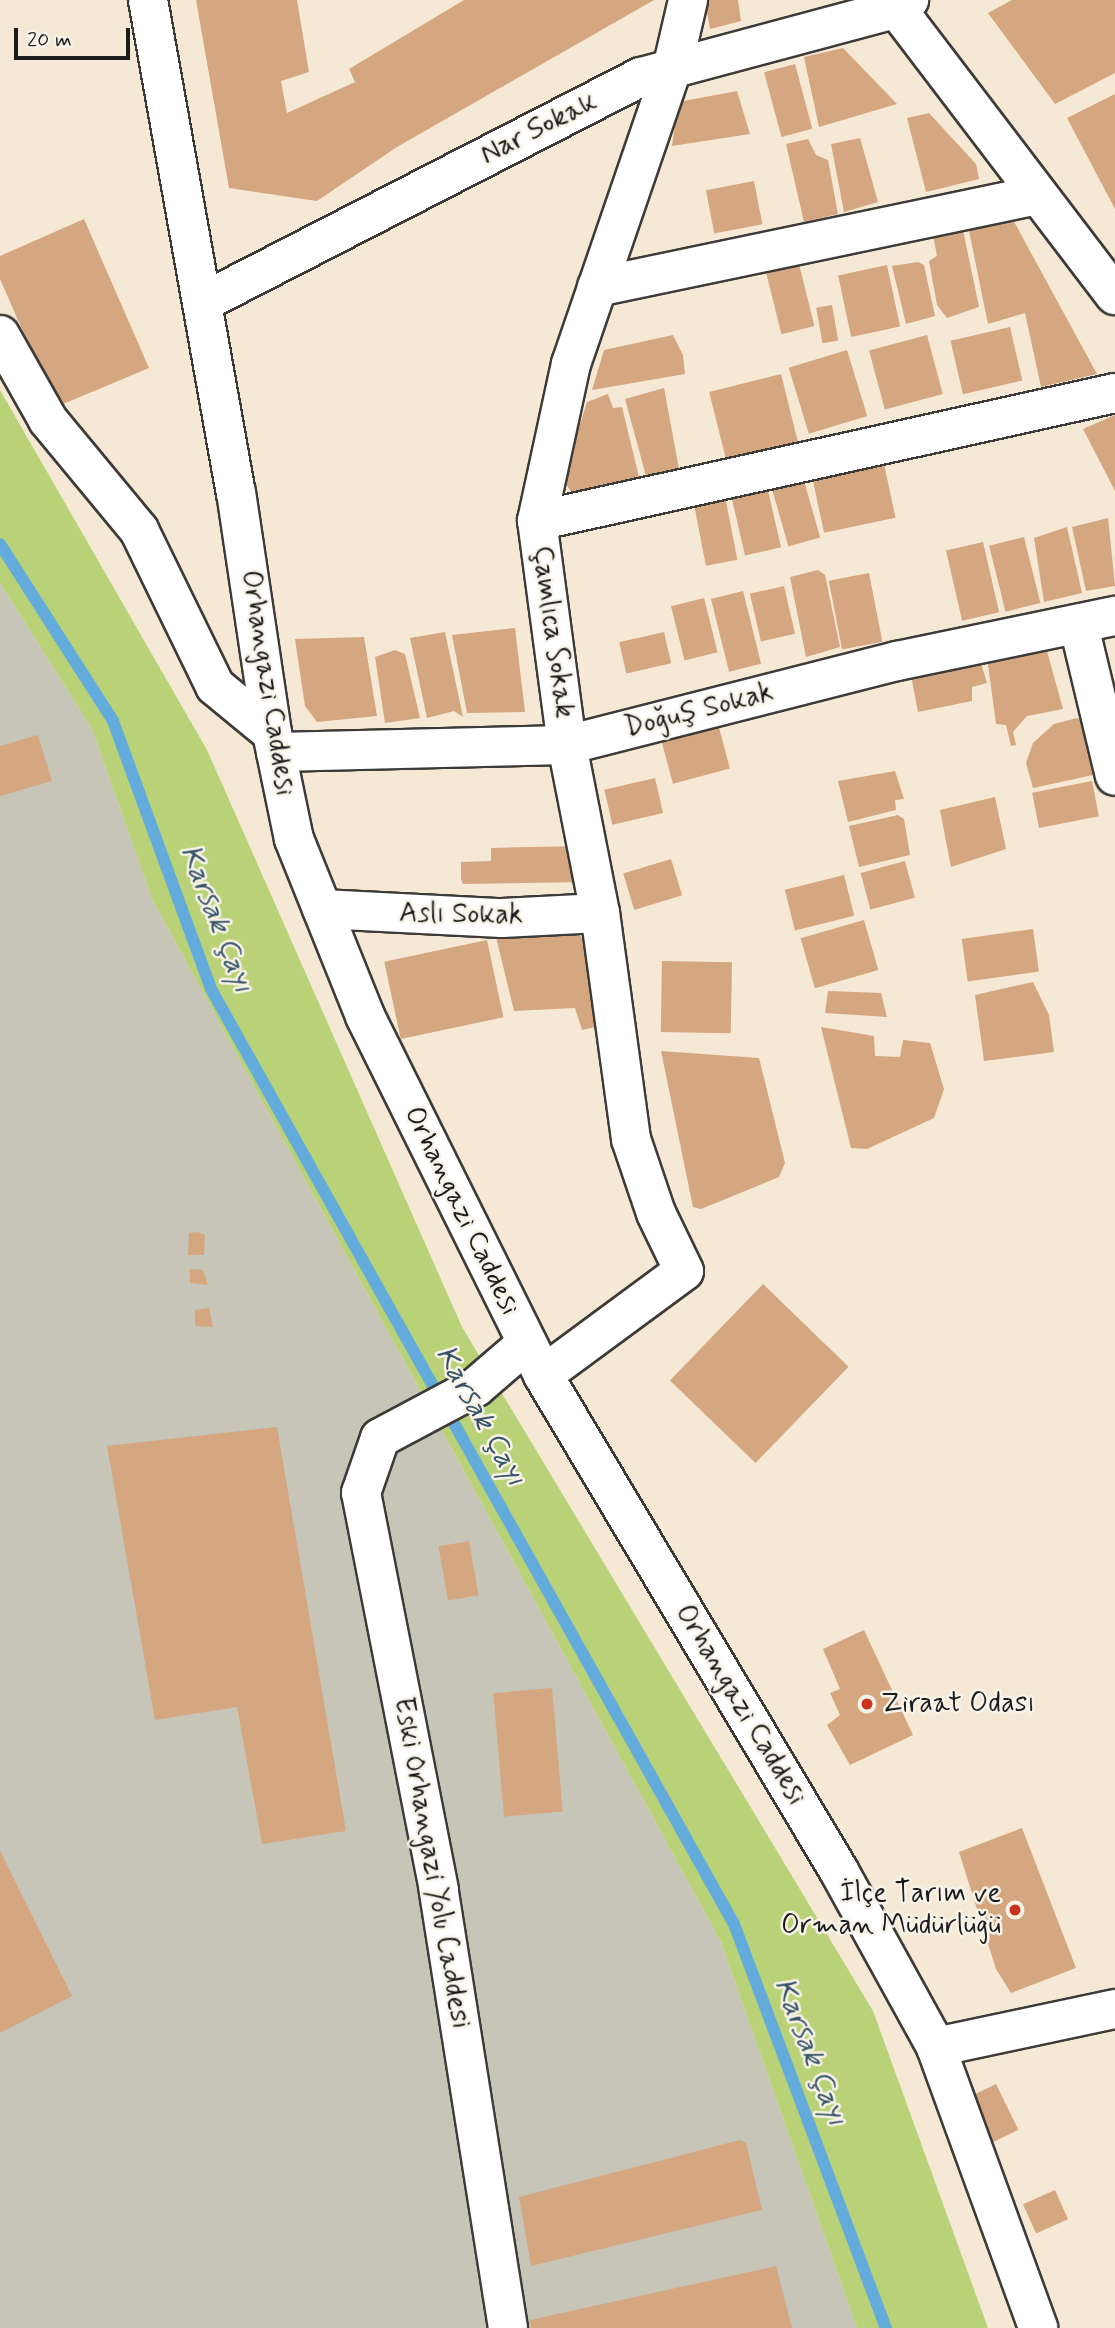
<!DOCTYPE html>
<html>
<head>
<meta charset="utf-8">
<style>
	body { margin:0 }
	#map { position:relative; width:1115px; height:2328px; overflow:hidden; background:#f5e8d4; font-family:Mynerve,sans-serif }
	div>[style] { position:absolute }
	.industrial>* { inset:0; background:#c6c5b8 }
	.green>* { inset:0; background:#b9d278 }
	.stream>* { height:12px; margin:-6px; padding:0 6px; transform-origin:6px; border-radius:6px; background:#63abda }
	.building>* { inset:0; background:#d5a781; transform-origin:0 0 }
	.roads { filter:drop-shadow(2px 0 #3d3b38) drop-shadow(-2px 0 #3d3b38) drop-shadow(0 2px #3d3b38) drop-shadow(0 -2px #3d3b38) }
	.minor>* { height:38px; margin:-19px; padding:0 19px; transform-origin:19px; border-radius:19px; background:#fff }
	.tertiary>* { height:38px; margin:-19px; padding:0 19px; transform-origin:19px; border-radius:19px; background:#fff }
	.dots>* { width:19px; height:19px; translate:-50% -50%; box-sizing:border-box; border:4px solid #f7f3e8; border-radius:50% }
	span { translate:-50% -50%; white-space:nowrap; text-align:center; line-height:1.15; -webkit-text-stroke:5px #f7f3e8; paint-order:stroke }
	.street-label { font-size:28px; color:#1c1c1c }
	.poi-label { font-size:28px; color:#1c1c1c }
	.left { translate:0 -50%; text-align:left }
	.right { translate:-100% -50%; text-align:right }
	.water-label { font-size:30px; color:#385568; font-style:italic }
	.scale { position:absolute; left:14px; top:28px; width:116px; height:32px; box-sizing:border-box; border:4px solid #1c1c1c; border-top:0; padding-left:9px; font-size:21px; line-height:24px; white-space:nowrap; color:#1c1c1c; -webkit-text-stroke:5px #f7f3e8; paint-order:stroke }
</style>
</head>
<body>
<div id="map">
	<div class="industrial">
		<i style="clip-path:polygon(0 583px,92px 729px,152px 899px,721px 1942px,857px 2328px,0 2328px)"></i>
	</div>
	<div class="green">
		<i style="clip-path:polygon(0 390px,207px 750px,462px 1327px,873px 2011px,988px 2328px,857px 2328px,721px 1942px,152px 899px,92px 729px,0 583px)"></i>
	</div>
	<div class="stream">
		<i style="left:0;top:544px;width:210px;rotate:57.4deg"></i>
		<i style="left:113px;top:721px;width:285px;rotate:69.9deg"></i>
		<i style="left:211px;top:989px;width:1071px;rotate:60.78deg"></i>
		<i style="left:734px;top:1924px;width:432px;rotate:69.4deg"></i>
	</div>
	<div class="building">
		<i style="clip-path:polygon(196px 0,297px 0,309px 72px,281px 81px,287px 113px,355px 82px,349px 69px,464px 0,654px 0,397px 147px,317px 201px,229px 188px)"></i>
		<i style="clip-path:polygon(705px 0,738px 0,741px 21px,710px 29px)"></i>
		<i style="clip-path:polygon(1012px 0,1115px 0,1115px 73px,1055px 104px,988px 13px)"></i>
		<i style="clip-path:polygon(843px 48px,897px 104px,819px 127px,804px 57px)"></i>
		<i style="left:795px;top:64px;width:67px;height:32px;rotate:75deg"></i>
		<i style="clip-path:polygon(737px 91px,750px 134px,672px 146px,678px 102px)"></i>
		<i style="clip-path:polygon(1115px 94px,1115px 209px,1067px 118px)"></i>
		<i style="clip-path:polygon(929px 113px,976px 164px,979px 179px,926px 192px,907px 118px)"></i>
		<i style="clip-path:polygon(860px 138px,878px 202px,844px 212px,831px 144px)"></i>
		<i style="clip-path:polygon(808px 139px,816px 155px,828px 160px,838px 214px,804px 222px,786px 144px)"></i>
		<i style="left:754px;top:181px;width:44px;height:49px;rotate:79deg"></i>
		<i style="clip-path:polygon(1012px 218px,1097px 374px,1041px 387px,1025px 313px,988px 324px,968px 226px)"></i>
		<i style="clip-path:polygon(84px 219px,149px 368px,56px 407px,0 279px,0 256px)"></i>
		<i style="clip-path:polygon(963px 230px,979px 307px,947px 318px,937px 305px,929px 261px,937px 256px,933px 235px)"></i>
		<i style="left:798px;top:260px;width:68px;height:34px;rotate:76deg"></i>
		<i style="clip-path:polygon(918px 262px,924px 265px,935px 316px,906px 324px,892px 266px)"></i>
		<i style="left:887px;top:265px;width:63px;height:50px;rotate:78deg"></i>
		<i style="left:832px;top:305px;width:36px;height:16px;rotate:80deg"></i>
		<i style="left:1010px;top:327px;width:55px;height:61px;rotate:77deg"></i>
		<i style="clip-path:polygon(673px 335px,683px 355px,685px 374px,592px 390px,604px 350px)"></i>
		<i style="left:927px;top:335px;width:61px;height:60px;rotate:75deg"></i>
		<i style="left:847px;top:350px;width:69px;height:61px;rotate:73deg"></i>
		<i style="left:781px;top:374px;width:70px;height:74px;rotate:76deg"></i>
		<i style="clip-path:polygon(664px 388px,679px 469px,646px 476px,625px 399px)"></i>
		<i style="clip-path:polygon(608px 394px,613px 408px,622px 407px,639px 477px,571px 492px,563px 479px,587px 402px)"></i>
		<i style="clip-path:polygon(1115px 415px,1115px 491px,1083px 429px)"></i>
		<i style="left:883px;top:459px;width:60px;height:73px;rotate:78deg"></i>
		<i style="left:802px;top:474px;width:66px;height:33px;rotate:74deg"></i>
		<i style="left:766px;top:482px;width:67px;height:37px;rotate:77deg"></i>
		<i style="left:724px;top:491px;width:70px;height:32px;rotate:79deg"></i>
		<i style="clip-path:polygon(1108px 518px,1115px 586px,1086px 591px,1072px 527px)"></i>
		<i style="clip-path:polygon(1067px 527px,1082px 593px,1044px 602px,1034px 538px)"></i>
		<i style="left:1024px;top:537px;width:68px;height:36px;rotate:76deg"></i>
		<i style="left:983px;top:542px;width:72px;height:38px;rotate:77deg"></i>
		<i style="clip-path:polygon(818px 570px,825px 575px,840px 647px,806px 657px,790px 577px)"></i>
		<i style="left:869px;top:573px;width:70px;height:41px;rotate:79deg"></i>
		<i style="left:784px;top:586px;width:49px;height:35px;rotate:77deg"></i>
		<i style="left:743px;top:591px;width:75px;height:33px;rotate:76deg"></i>
		<i style="left:704px;top:598px;width:56px;height:34px;rotate:76deg"></i>
		<i style="clip-path:polygon(515px 628px,525px 712px,467px 713px,452px 635px)"></i>
		<i style="clip-path:polygon(445px 632px,463px 717px,454px 711px,427px 718px,410px 638px)"></i>
		<i style="left:664px;top:632px;width:32px;height:46px;rotate:77deg"></i>
		<i style="clip-path:polygon(364px 637px,377px 716px,317px 722px,305px 706px,295px 639px)"></i>
		<i style="clip-path:polygon(1033px 647px,1047px 651px,1063px 709px,1027px 716px,1013px 732px,1016px 745px,1011px 746px,1006px 725px,996px 724px,987px 657px)"></i>
		<i style="clip-path:polygon(395px 650px,405px 654px,420px 718px,385px 723px,375px 657px)"></i>
		<i style="clip-path:polygon(978px 654px,987px 683px,972px 687px,972px 701px,918px 712px,909px 665px)"></i>
		<i style="clip-path:polygon(1077px 718px,1083px 722px,1093px 775px,1033px 788px,1026px 763px,1033px 743px,1054px 724px)"></i>
		<i style="left:718px;top:724px;width:46px;height:59px;rotate:75deg"></i>
		<i style="clip-path:polygon(38px 735px,52px 781px,0 796px,0 746px)"></i>
		<i style="clip-path:polygon(895px 771px,904px 799px,895px 800px,896px 810px,848px 822px,838px 781px)"></i>
		<i style="left:655px;top:778px;width:36px;height:52px;rotate:77deg"></i>
		<i style="left:1092px;top:781px;width:36px;height:61px;rotate:79deg"></i>
		<i style="clip-path:polygon(995px 797px,1006px 849px,951px 867px,940px 810px)"></i>
		<i style="clip-path:polygon(898px 815px,904px 819px,910px 855px,859px 867px,849px 826px)"></i>
		<i style="clip-path:polygon(580px 846px,584px 882px,463px 884px,461px 879px,461px 862px,491px 861px,491px 848px)"></i>
		<i style="left:671px;top:859px;width:38px;height:50px;rotate:73deg"></i>
		<i style="left:905px;top:861px;width:38px;height:46px;rotate:75deg"></i>
		<i style="left:844px;top:875px;width:42px;height:61px;rotate:76deg"></i>
		<i style="left:864px;top:920px;width:52px;height:66px;rotate:74deg"></i>
		<i style="left:1033px;top:929px;width:43px;height:72px;rotate:82deg"></i>
		<i style="clip-path:polygon(574px 930px,582px 938px,599px 1026px,582px 1030px,575px 1008px,514px 1011px,496px 937px)"></i>
		<i style="left:487px;top:940px;width:79px;height:105px;rotate:78deg"></i>
		<i style="left:662px;top:961px;width:70px;height:71px;rotate:1deg"></i>
		<i style="clip-path:polygon(1033px 982px,1049px 1015px,1054px 1052px,984px 1061px,975px 995px)"></i>
		<i style="clip-path:polygon(828px 991px,881px 993px,887px 1017px,825px 1013px)"></i>
		<i style="clip-path:polygon(821px 1027px,874px 1036px,875px 1056px,900px 1057px,903px 1040px,930px 1043px,944px 1089px,934px 1118px,867px 1149px,851px 1148px)"></i>
		<i style="clip-path:polygon(661px 1051px,759px 1058px,785px 1163px,779px 1177px,701px 1209px,693px 1207px)"></i>
		<i style="clip-path:polygon(198px 1232px,205px 1235px,204px 1255px,188px 1255px,189px 1233px)"></i>
		<i style="clip-path:polygon(190px 1269px,203px 1270px,208px 1285px,190px 1283px)"></i>
		<i style="left:763px;top:1284px;width:119px;height:134px;rotate:44deg"></i>
		<i style="clip-path:polygon(209px 1308px,213px 1327px,195px 1326px,195px 1310px)"></i>
		<i style="clip-path:polygon(277px 1427px,346px 1831px,262px 1844px,237px 1707px,155px 1720px,107px 1446px)"></i>
		<i style="left:469px;top:1541px;width:55px;height:31px;rotate:80deg"></i>
		<i style="clip-path:polygon(864px 1630px,913px 1735px,850px 1765px,827px 1725px,840px 1715px,830px 1693px,840px 1689px,823px 1649px)"></i>
		<i style="left:552px;top:1688px;width:124px;height:59px;rotate:85deg"></i>
		<i style="clip-path:polygon(1022px 1828px,1076px 1968px,1011px 1993px,996px 1969px,959px 1852px)"></i>
		<i style="clip-path:polygon(0 1851px,72px 1996px,0 2033px)"></i>
		<i style="left:996px;top:2084px;width:51px;height:35px;rotate:64deg"></i>
		<i style="clip-path:polygon(740px 2140px,746px 2143px,762px 2210px,531px 2266px,519px 2197px)"></i>
		<i style="left:1055px;top:2190px;width:32px;height:35px;rotate:66deg"></i>
		<i style="clip-path:polygon(776px 2266px,792px 2328px,531px 2328px,530px 2320px)"></i>
	</div>
	<div class="roads">
		<div class="minor">
			<i style="left:890px;top:0;width:371px;rotate:52.7deg"></i>
			<i style="left:597px;top:287px;width:450px;rotate:-11.8deg"></i>
			<i style="left:203px;top:302px;width:492px;rotate:-27.2deg"></i>
			<i style="left:641px;top:77px;width:263px;rotate:-15deg"></i>
			<i style="left:895px;top:9px;width:17px;rotate:-33deg"></i>
			<i style="left:0;top:335px;width:98px;rotate:60.5deg"></i>
			<i style="left:48px;top:420px;width:143px;rotate:50.4deg"></i>
			<i style="left:139px;top:530px;width:174px;rotate:64deg"></i>
			<i style="left:215px;top:686px;width:74px;rotate:39.5deg"></i>
			<i style="left:537px;top:521px;width:592px;rotate:-12.49deg"></i>
			<i style="left:1079px;top:626px;width:154px;rotate:76.5deg"></i>
			<i style="left:276px;top:752px;width:291px;rotate:-1.4deg"></i>
			<i style="left:567px;top:745px;width:341px;rotate:-14.3deg"></i>
			<i style="left:897px;top:661px;width:223px;rotate:-11.7deg"></i>
			<i style="left:322px;top:909px;width:180px;rotate:2.9deg"></i>
			<i style="left:502px;top:918px;width:98px;rotate:-2.9deg"></i>
			<i style="left:543px;top:1375px;width:175px;rotate:-36.4deg"></i>
			<i style="left:684px;top:1271px;width:64px;rotate:-115.8deg"></i>
			<i style="left:656px;top:1213px;width:78px;rotate:-108.7deg"></i>
			<i style="left:631px;top:1139px;width:228px;rotate:-97.8deg"></i>
			<i style="left:600px;top:913px;width:171px;rotate:-101.1deg"></i>
			<i style="left:567px;top:745px;width:226px;rotate:-97.6deg"></i>
			<i style="left:537px;top:521px;width:161px;rotate:-77.8deg"></i>
			<i style="left:571px;top:364px;width:312px;rotate:-71.1deg"></i>
			<i style="left:672px;top:69px;width:71px;rotate:-76.9deg"></i>
			<i style="left:936px;top:2047px;width:183px;rotate:-12deg"></i>
		</div>
		<div class="tertiary">
			<i style="left:148px;top:0;width:500px;rotate:79.9deg"></i>
			<i style="left:236px;top:492px;width:244px;rotate:81.5deg"></i>
			<i style="left:272px;top:733px;width:108px;rotate:78.3deg"></i>
			<i style="left:294px;top:839px;width:191px;rotate:68.1deg"></i>
			<i style="left:365px;top:1016px;width:401px;rotate:63.6deg"></i>
			<i style="left:543px;top:1375px;width:578px;rotate:59.17deg"></i>
			<i style="left:839px;top:1871px;width:201px;rotate:61.1deg"></i>
			<i style="left:936px;top:2047px;width:299px;rotate:70deg"></i>
			<i style="left:508px;top:2328px;width:443px;rotate:-99deg"></i>
			<i style="left:439px;top:1890px;width:405px;rotate:-101.1deg"></i>
			<i style="left:361px;top:1493px;width:58px;rotate:-70.9deg"></i>
			<i style="left:380px;top:1438px;width:109px;rotate:-28deg"></i>
			<i style="left:476px;top:1387px;width:66px;rotate:-40.7deg"></i>
		</div>
	</div>
	<div class="dots">
		<i style="left:867px;top:1704px;background:#c8321e"></i>
		<i style="left:1015px;top:1910px;background:#c8321e"></i>
	</div>
	<div class="street-label">
		<span style="left:539px;top:129px;rotate:-27deg">Nar Sokak</span>
		<span style="left:552px;top:632px;rotate:82deg">Çamlıca Sokak</span>
		<span style="left:267px;top:683px;rotate:81deg">Orhangazi Caddesi</span>
		<span style="left:699px;top:711px;rotate:-14deg">Doğuş Sokak</span>
		<span style="left:461px;top:915px;rotate:1deg">Aslı Sokak</span>
		<span style="left:461px;top:1211px;rotate:64deg">Orhangazi Caddesi</span>
		<span style="left:740px;top:1705px;rotate:59deg">Orhangazi Caddesi</span>
		<span style="left:431px;top:1863px;rotate:80deg">Eski Orhangazi Yolu Caddesi</span>
	</div>
	<div class="poi-label">
		<span class="left" style="left:881px;top:1704px">Ziraat Odası</span>
		<span class="right" style="left:1001px;top:1910px">İlçe Tarım ve<br>Orman Müdürlüğü</span>
	</div>
	<div class="water-label">
		<span style="left:216px;top:919px;rotate:69deg">Karsak Çayı</span>
		<span style="left:480px;top:1416px;rotate:61deg">Karsak Çayı</span>
		<span style="left:810px;top:2052px;rotate:69deg">Karsak Çayı</span>
	</div>
	<div class="scale">20 m</div>
</div>
</body>
</html>
